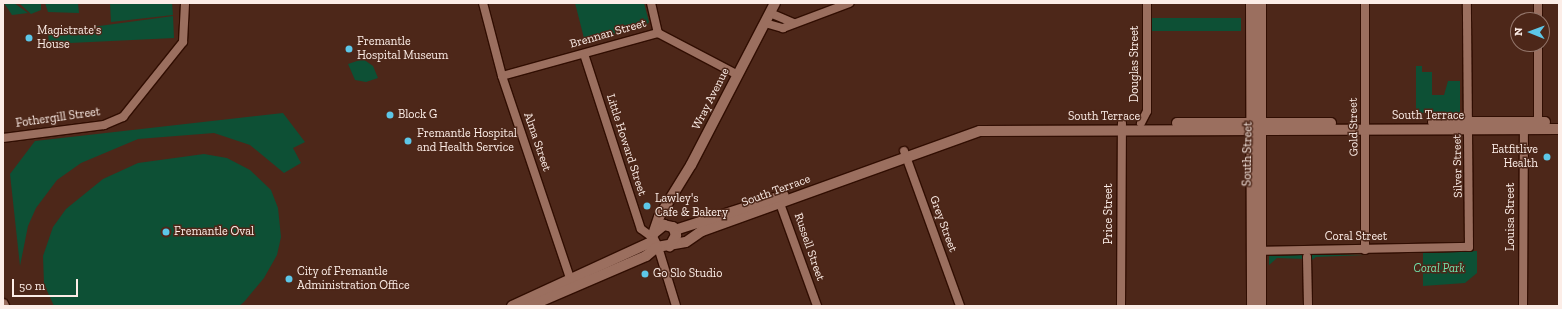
<!DOCTYPE html>
<html>
<head>
<meta charset="utf-8">
<style>
	body { margin:0 }
	#map { position:relative; width:1562px; height:309px; overflow:hidden; background:#4d2719; font-family:"Zilla Slab",serif }
	div>[style] { position:absolute }
	.green>* { inset:0; background:#0d5035; transform-origin:0 0 }
	.roads { filter:drop-shadow(1px 0 #310e02) drop-shadow(-1px 0 #310e02) drop-shadow(0 1px #310e02) drop-shadow(0 -1px #310e02) }
	.minor>* { height:8px; margin:-4px; padding:0 4px; transform-origin:4px; border-radius:4px; background:#9b6f5f }
	.tertiary>* { height:10px; margin:-5px; padding:0 5px; transform-origin:5px; border-radius:5px; background:#9b6f5f }
	.secondary>* { height:11px; margin:-5.5px; padding:0 5.5px; transform-origin:5.5px; border-radius:5.5px; background:#9b6f5f }
	.dots>* { width:11px; height:11px; translate:-50% -50%; box-sizing:border-box; border:2px solid #4d2719; border-radius:50% }
	span { translate:-50% -50%; white-space:nowrap; text-align:center; line-height:1.15; -webkit-text-stroke:3px #4d2719; paint-order:stroke }
	.poi-label { font-size:12px; color:#fcede7 }
	.left { translate:0 -50%; text-align:left }
	.right { translate:-100% -50%; text-align:right }
	.street-label { font-size:12px; color:#fcede7 }
	.park-label { font-size:12px; color:#72e7b0; font-style:italic }
	.frame { position:absolute; inset:0; border:4px solid #fcede7; pointer-events:none }
	.north { position:absolute; left:1510px; top:12px; width:40px; height:40px; box-sizing:border-box; background:#4d2719; border:1px solid #93766b; border-radius:50%; rotate:271deg; font-size:11px; font-weight:700; line-height:16px; text-align:center; color:#fcede7 }
	.north::after { content:''; display:block; margin:auto; width:14px; height:18px; background:#5dc7e8; clip-path:polygon(50% 0,100% 100%,50% 72%,0 100%) }
	.scale { position:absolute; left:12px; top:279px; width:66px; height:18px; box-sizing:border-box; border:2px solid #fcede7; border-top:0; padding-left:5px; font-size:12px; line-height:14px; white-space:nowrap; color:#fcede7; -webkit-text-stroke:3px #4d2719; paint-order:stroke }
</style>
</head>
<body>
<div id="map">
	<div class="green">
		<i style="clip-path:polygon(4px 3px,14px 3px,28px 13px,12px 15px)"></i>
		<i style="clip-path:polygon(19px 3px,41px 3px,41px 10px,31px 14px)"></i>
		<i style="clip-path:polygon(45px 3px,78px 3px,79px 13px,48px 12px)"></i>
		<i style="clip-path:polygon(110px 3px,172px 3px,173px 15px,111px 22px)"></i>
		<i style="clip-path:polygon(575px 3px,644px 3px,649px 22px,646px 27px,585px 42px)"></i>
		<i style="clip-path:polygon(173px 16px,174px 38px,49px 44px,48px 33px)"></i>
		<i style="left:1151px;top:18px;width:90px;height:13px"></i>
		<i style="clip-path:polygon(363px 59px,373px 66px,378px 78px,366px 82px,355px 80px,348px 64px)"></i>
		<i style="clip-path:polygon(1416px 66px,1422px 66px,1422px 72px,1432px 72px,1432px 95px,1444px 95px,1448px 81px,1460px 81px,1460px 113px,1416px 113px)"></i>
		<i style="clip-path:polygon(283px 113px,305px 142px,293px 148px,301px 163px,284px 173px,250px 145px,214px 133px,138px 139px,81px 163px,57px 180px,36px 208px,28px 226px,20px 266px,10px 174px,35px 141px)"></i>
		<i style="clip-path:polygon(204px 154px,227px 158px,250px 170px,271px 190px,278px 208px,281px 237px,277px 255px,264px 278px,244px 302px,239px 306px,54px 306px,44px 284px,43px 256px,53px 227px,66px 209px,103px 179px,138px 163px)"></i>
		<i style="clip-path:polygon(1477px 251px,1477px 273px,1465px 283px,1423px 286px,1423px 253px)"></i>
		<i style="clip-path:polygon(1305px 254px,1305px 259px,1277px 258px,1269px 265px,1269px 254px)"></i>
		<i style="clip-path:polygon(1309px 254px,1365px 255px,1316px 257px,1311px 261px)"></i>
	</div>
	<div class="roads">
		<div class="minor">
			<i style="left:483px;top:3px;width:75px;rotate:75.4deg"></i>
			<i style="left:502px;top:76px;width:219px;rotate:71.4deg"></i>
			<i style="left:651px;top:3px;width:31px;rotate:77deg"></i>
			<i style="left:1365px;top:3px;width:247px;rotate:90deg"></i>
			<i style="left:1538px;top:3px;width:17px;rotate:90deg"></i>
			<i style="left:770px;top:13px;width:26px;rotate:23deg"></i>
			<i style="left:765px;top:23px;width:19px;rotate:16deg"></i>
			<i style="left:783px;top:28px;width:71px;rotate:-20.7deg"></i>
			<i style="left:1538px;top:44px;width:84px;rotate:90deg"></i>
			<i style="left:584px;top:54px;width:184px;rotate:72deg"></i>
			<i style="left:641px;top:229px;width:14px;rotate:36deg"></i>
			<i style="left:502px;top:76px;width:162px;rotate:-15.4deg"></i>
			<i style="left:658px;top:33px;width:90px;rotate:27.7deg"></i>
			<i style="left:1141px;top:123px;width:13px;rotate:-63deg"></i>
			<i style="left:1147px;top:111px;width:108px;rotate:-90deg"></i>
			<i style="left:3px;top:138px;width:102px;rotate:-7.3deg"></i>
			<i style="left:104px;top:125px;width:21px;rotate:-23deg"></i>
			<i style="left:123px;top:117px;width:96px;rotate:-51.3deg"></i>
			<i style="left:183px;top:42px;width:39px;rotate:-87deg"></i>
			<i style="left:904px;top:151px;width:165px;rotate:70.1deg"></i>
			<i style="left:778px;top:198px;width:115px;rotate:70.1deg"></i>
			<i style="left:658px;top:247px;width:62px;rotate:73deg"></i>
			<i style="left:1256px;top:251px;width:213px;rotate:-1.1deg"></i>
			<i style="left:1469px;top:247px;width:244px;rotate:-90.5deg"></i>
			<i style="left:1307px;top:257px;width:49px;rotate:88.8deg"></i>
			<i style="left:1121px;top:306px;width:183px;rotate:-89.7deg"></i>
			<i style="left:1523px;top:306px;width:177px;rotate:-89.7deg"></i>
		</div>
		<div class="tertiary">
			<i style="left:775px;top:3px;width:182px;rotate:117.4deg"></i>
			<i style="left:691px;top:165px;width:61px;rotate:121.6deg"></i>
			<i style="left:659px;top:217px;width:21px;rotate:109deg"></i>
			<i style="left:652px;top:237px;width:11px;rotate:63deg"></i>
			<i style="left:657px;top:247px;width:29px;rotate:-10deg"></i>
			<i style="left:686px;top:242px;width:19px;rotate:-35deg"></i>
			<i style="left:702px;top:231px;width:295px;rotate:-19.8deg"></i>
			<i style="left:980px;top:131px;width:579px;rotate:-0.2deg"></i>
			<i style="left:1433px;top:122px;width:112px"></i>
			<i style="left:1177px;top:123px;width:154px"></i>
			<i style="left:675px;top:230px;width:114px;rotate:-17.8deg"></i>
			<i style="left:654px;top:233px;width:13px;rotate:-39deg"></i>
			<i style="left:664px;top:225px;width:9px;rotate:13deg"></i>
			<i style="left:673px;top:227px;width:9px;rotate:69deg"></i>
			<i style="left:676px;top:235px;width:13px;rotate:119deg"></i>
			<i style="left:3px;top:304px;width:2px;rotate:63deg"></i>
			<i style="left:512px;top:306px;width:155px;rotate:-24.7deg"></i>
			<i style="left:530px;top:306px;width:126px;rotate:-23.3deg"></i>
			<i style="left:646px;top:256px;width:14px;rotate:-39deg"></i>
		</div>
		<div class="secondary">
			<i style="left:1251px;top:3px;width:303px;rotate:89.8deg"></i>
			<i style="left:1260px;top:306px;width:303px;rotate:-90deg"></i>
		</div>
	</div>
	<div class="dots">
		<i style="left:29px;top:38px;background:#5dc7e8"></i>
		<i style="left:349px;top:49px;background:#5dc7e8"></i>
		<i style="left:390px;top:115px;background:#5dc7e8"></i>
		<i style="left:408px;top:141px;background:#5dc7e8"></i>
		<i style="left:1547px;top:157px;background:#5dc7e8"></i>
		<i style="left:647px;top:206px;background:#5dc7e8"></i>
		<i style="left:166px;top:232px;background:#5dc7e8"></i>
		<i style="left:645px;top:274px;background:#5dc7e8"></i>
		<i style="left:289px;top:279px;background:#5dc7e8"></i>
	</div>
	<div class="poi-label">
		<span class="left" style="left:37px;top:38px">Magistrate's<br>House</span>
		<span class="left" style="left:357px;top:49px">Fremantle<br>Hospital Museum</span>
		<span class="left" style="left:398px;top:115px">Block G</span>
		<span class="left" style="left:417px;top:141px">Fremantle Hospital<br>and Health Service</span>
		<span class="right" style="left:1538px;top:157px">Eatfitlive<br>Health</span>
		<span class="left" style="left:655px;top:206px">Lawley's<br>Cafe &amp; Bakery</span>
		<span class="left" style="left:174px;top:232px">Fremantle Oval</span>
		<span class="left" style="left:297px;top:279px">City of Fremantle<br>Administration Office</span>
		<span class="left" style="left:653px;top:274px">Go Slo Studio</span>
	</div>
	<div class="street-label">
		<span style="left:608px;top:34px;rotate:-16deg">Brennan Street</span>
		<span style="left:1135px;top:64px;rotate:-90deg">Douglas Street</span>
		<span style="left:711px;top:99px;rotate:-63deg">Wray Avenue</span>
		<span style="left:1428px;top:116px">South Terrace</span>
		<span style="left:1104px;top:117px">South Terrace</span>
		<span style="left:58px;top:118px;rotate:-8deg">Fothergill Street</span>
		<span style="left:1354px;top:127px;rotate:-91deg">Gold Street</span>
		<span style="left:537px;top:142px;rotate:71deg">Alma Street</span>
		<span style="left:626px;top:145px;rotate:72deg">Little Howard Street</span>
		<span style="left:1248px;top:154px;rotate:-89deg">South Street</span>
		<span style="left:1458px;top:166px;rotate:-91deg">Silver Street</span>
		<span style="left:776px;top:191px;rotate:-20deg">South Terrace</span>
		<span style="left:1109px;top:214px;rotate:-90deg">Price Street</span>
		<span style="left:1511px;top:217px;rotate:-90deg">Louisa Street</span>
		<span style="left:943px;top:224px;rotate:70deg">Grey Street</span>
		<span style="left:1356px;top:237px">Coral Street</span>
		<span style="left:809px;top:247px;rotate:71deg">Russell Street</span>
	</div>
	<div class="park-label">
		<span style="left:1439px;top:269px">Coral Park</span>
	</div>
	<div class="frame"></div>
	<div class="north">N</div>
	<div class="scale">50 m</div>
</div>
</body>
</html>
